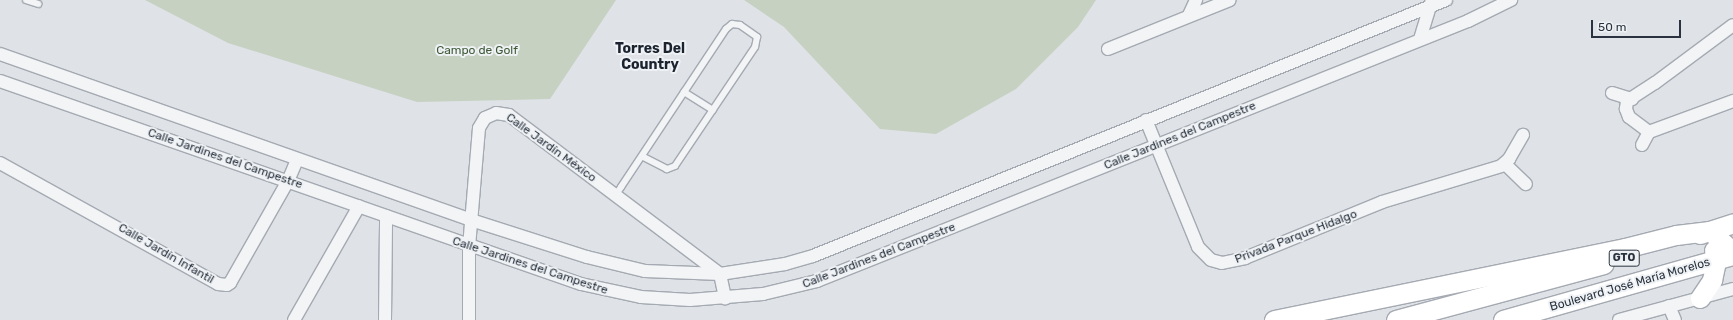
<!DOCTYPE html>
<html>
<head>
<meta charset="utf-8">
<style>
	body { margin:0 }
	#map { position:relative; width:1733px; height:320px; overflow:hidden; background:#dfe3e8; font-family:Rubik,sans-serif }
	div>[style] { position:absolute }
	.green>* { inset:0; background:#c6d1c1 }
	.roads { filter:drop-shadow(1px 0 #a5aab2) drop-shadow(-1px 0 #a5aab2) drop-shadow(0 1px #a5aab2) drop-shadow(0 -1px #a5aab2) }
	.lane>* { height:6px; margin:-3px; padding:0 3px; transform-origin:3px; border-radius:3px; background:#f2f4f6 }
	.street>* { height:12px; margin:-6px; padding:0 6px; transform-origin:6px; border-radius:6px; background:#f2f4f6 }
	.primary>* { height:19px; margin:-9.5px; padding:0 9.5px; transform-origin:9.5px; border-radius:9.5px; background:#fff }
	span { translate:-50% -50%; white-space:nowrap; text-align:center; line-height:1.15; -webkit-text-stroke:4px #eff2f5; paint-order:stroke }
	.shield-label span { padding:1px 3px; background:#eff2f5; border:1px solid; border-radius:3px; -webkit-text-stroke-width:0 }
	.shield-label { font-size:11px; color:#29323e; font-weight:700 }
	.park-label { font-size:12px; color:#3f5937 }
	.street-label { font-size:12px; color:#29323e }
	.quarter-label { font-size:14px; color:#1b232f; font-weight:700 }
	.scale { position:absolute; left:1591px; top:20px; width:90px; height:18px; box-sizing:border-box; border:2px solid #29323e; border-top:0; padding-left:5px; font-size:12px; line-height:14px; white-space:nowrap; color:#29323e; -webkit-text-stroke:3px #eff2f5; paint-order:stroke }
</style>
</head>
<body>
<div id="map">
	<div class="green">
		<i style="clip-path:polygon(145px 0,616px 0,550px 99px,417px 102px,228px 43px)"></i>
		<i style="clip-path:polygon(744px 0,1096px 0,1078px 27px,1016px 89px,936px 134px,880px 129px,784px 27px)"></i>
	</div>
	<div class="roads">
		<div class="lane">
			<i style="left:26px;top:0;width:13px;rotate:18deg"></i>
			<i style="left:684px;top:92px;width:34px;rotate:32deg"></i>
			<i style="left:615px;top:196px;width:11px;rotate:-56deg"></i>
			<i style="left:621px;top:187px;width:190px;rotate:-56.4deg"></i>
			<i style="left:726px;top:29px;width:8px;rotate:-40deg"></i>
			<i style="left:732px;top:24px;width:8px;rotate:7deg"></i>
			<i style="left:740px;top:25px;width:21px;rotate:35deg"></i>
			<i style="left:757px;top:37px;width:10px;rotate:101deg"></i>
			<i style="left:755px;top:47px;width:143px;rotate:123.9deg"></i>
			<i style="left:675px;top:166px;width:9px;rotate:159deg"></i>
			<i style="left:667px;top:169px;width:28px;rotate:-153deg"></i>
		</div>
		<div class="street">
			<i style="left:1189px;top:15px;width:17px;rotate:-65deg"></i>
			<i style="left:1420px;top:39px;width:39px;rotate:-73deg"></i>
			<i style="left:1108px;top:49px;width:131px;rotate:-21.9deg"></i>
			<i style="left:0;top:54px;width:499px;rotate:19.4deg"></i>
			<i style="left:471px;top:220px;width:122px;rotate:17.7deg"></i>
			<i style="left:587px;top:257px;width:60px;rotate:13.6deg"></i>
			<i style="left:645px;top:271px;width:75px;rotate:2.3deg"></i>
			<i style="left:720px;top:274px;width:66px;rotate:-8.7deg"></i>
			<i style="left:785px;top:264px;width:29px;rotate:-16deg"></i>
			<i style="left:813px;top:256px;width:683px;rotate:-22.02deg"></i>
			<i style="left:0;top:81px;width:615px;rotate:19.26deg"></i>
			<i style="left:581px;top:284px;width:61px;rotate:12.2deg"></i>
			<i style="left:641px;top:297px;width:49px;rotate:3.5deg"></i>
			<i style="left:690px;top:300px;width:73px;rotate:-4.7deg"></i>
			<i style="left:763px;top:294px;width:56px;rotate:-13.5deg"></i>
			<i style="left:817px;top:281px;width:701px;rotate:-21.77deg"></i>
			<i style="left:1468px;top:21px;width:48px;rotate:-26deg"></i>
			<i style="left:1612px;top:93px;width:21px;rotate:17deg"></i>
			<i style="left:1146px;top:120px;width:137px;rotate:67.7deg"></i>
			<i style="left:1198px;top:247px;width:18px;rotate:45deg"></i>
			<i style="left:1211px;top:260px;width:11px;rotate:15deg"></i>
			<i style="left:1222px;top:263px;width:24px;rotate:-12deg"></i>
			<i style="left:1245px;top:258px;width:148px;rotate:-22.2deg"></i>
			<i style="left:1382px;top:202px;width:124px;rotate:-16.8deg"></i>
			<i style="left:1501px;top:166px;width:11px;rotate:-41deg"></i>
			<i style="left:1509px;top:159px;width:28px;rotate:-60deg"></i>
			<i style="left:1649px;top:132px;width:25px;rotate:-143deg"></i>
			<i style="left:1629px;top:117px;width:9px;rotate:-111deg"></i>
			<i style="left:1626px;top:109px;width:8px;rotate:-83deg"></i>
			<i style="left:1627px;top:101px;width:33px;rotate:-33deg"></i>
			<i style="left:1655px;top:83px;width:97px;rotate:-36.6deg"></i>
			<i style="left:1642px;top:145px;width:15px;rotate:-62deg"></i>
			<i style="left:1649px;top:132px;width:90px;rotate:-20.3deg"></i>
			<i style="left:0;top:163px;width:249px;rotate:29deg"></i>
			<i style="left:218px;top:284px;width:9px;rotate:6deg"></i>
			<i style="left:227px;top:285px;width:4px;rotate:-34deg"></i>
			<i style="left:230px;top:283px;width:117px;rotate:-60.4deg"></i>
			<i style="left:288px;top:181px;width:23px;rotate:-67deg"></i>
			<i style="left:1505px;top:164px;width:29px;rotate:44deg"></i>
			<i style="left:1669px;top:306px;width:15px;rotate:67deg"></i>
			<i style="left:294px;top:320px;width:131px;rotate:-60.3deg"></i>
			<i style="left:385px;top:320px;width:104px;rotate:-89.4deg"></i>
			<i style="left:469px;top:320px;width:73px;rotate:-90deg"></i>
			<i style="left:469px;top:247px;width:119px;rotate:-85.2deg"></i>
			<i style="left:479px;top:128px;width:12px;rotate:-59deg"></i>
			<i style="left:485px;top:118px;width:12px;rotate:-24deg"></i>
			<i style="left:496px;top:113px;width:13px;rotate:9deg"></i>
			<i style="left:509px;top:115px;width:264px;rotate:37deg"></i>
			<i style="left:720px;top:274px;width:25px;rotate:78deg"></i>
			<i style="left:1619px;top:320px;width:118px;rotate:-15.2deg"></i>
		</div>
		<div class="primary">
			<i style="left:1700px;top:234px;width:35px;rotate:-18deg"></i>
			<i style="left:1700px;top:298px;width:22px;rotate:-56deg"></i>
			<i style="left:1712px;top:280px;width:19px;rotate:-78deg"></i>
			<i style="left:1716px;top:261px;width:11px;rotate:-100deg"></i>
			<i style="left:1274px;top:320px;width:358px;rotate:-11.6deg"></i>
			<i style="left:1625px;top:248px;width:53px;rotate:-14.3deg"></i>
			<i style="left:1676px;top:235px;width:34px;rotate:-7deg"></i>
			<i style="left:1710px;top:231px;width:31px;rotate:42deg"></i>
			<i style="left:1396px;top:320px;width:215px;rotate:-15.1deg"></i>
			<i style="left:1503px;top:320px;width:239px;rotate:-15.8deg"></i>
		</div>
	</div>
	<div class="shield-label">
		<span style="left:1624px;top:258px">GTO</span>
	</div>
	<div class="park-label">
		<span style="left:477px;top:51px">Campo de Golf</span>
	</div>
	<div class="street-label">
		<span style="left:1180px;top:136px;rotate:-22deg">Calle Jardines del Campestre</span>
		<span style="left:551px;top:148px;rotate:36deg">Calle Jardín México</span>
		<span style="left:225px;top:159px;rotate:19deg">Calle Jardines del Campestre</span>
		<span style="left:1296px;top:237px;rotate:-21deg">Privada Parque Hidalgo</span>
		<span style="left:166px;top:254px;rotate:30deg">Calle Jardín Infantil</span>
		<span style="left:879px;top:256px;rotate:-21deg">Calle Jardines del Campestre</span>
		<span style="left:530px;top:266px;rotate:18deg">Calle Jardines del Campestre</span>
		<span style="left:1630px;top:285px;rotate:-16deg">Boulevard José María Morelos</span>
	</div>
	<div class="quarter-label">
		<span style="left:650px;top:57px">Torres Del<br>Country</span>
	</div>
	<div class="scale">50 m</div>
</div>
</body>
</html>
